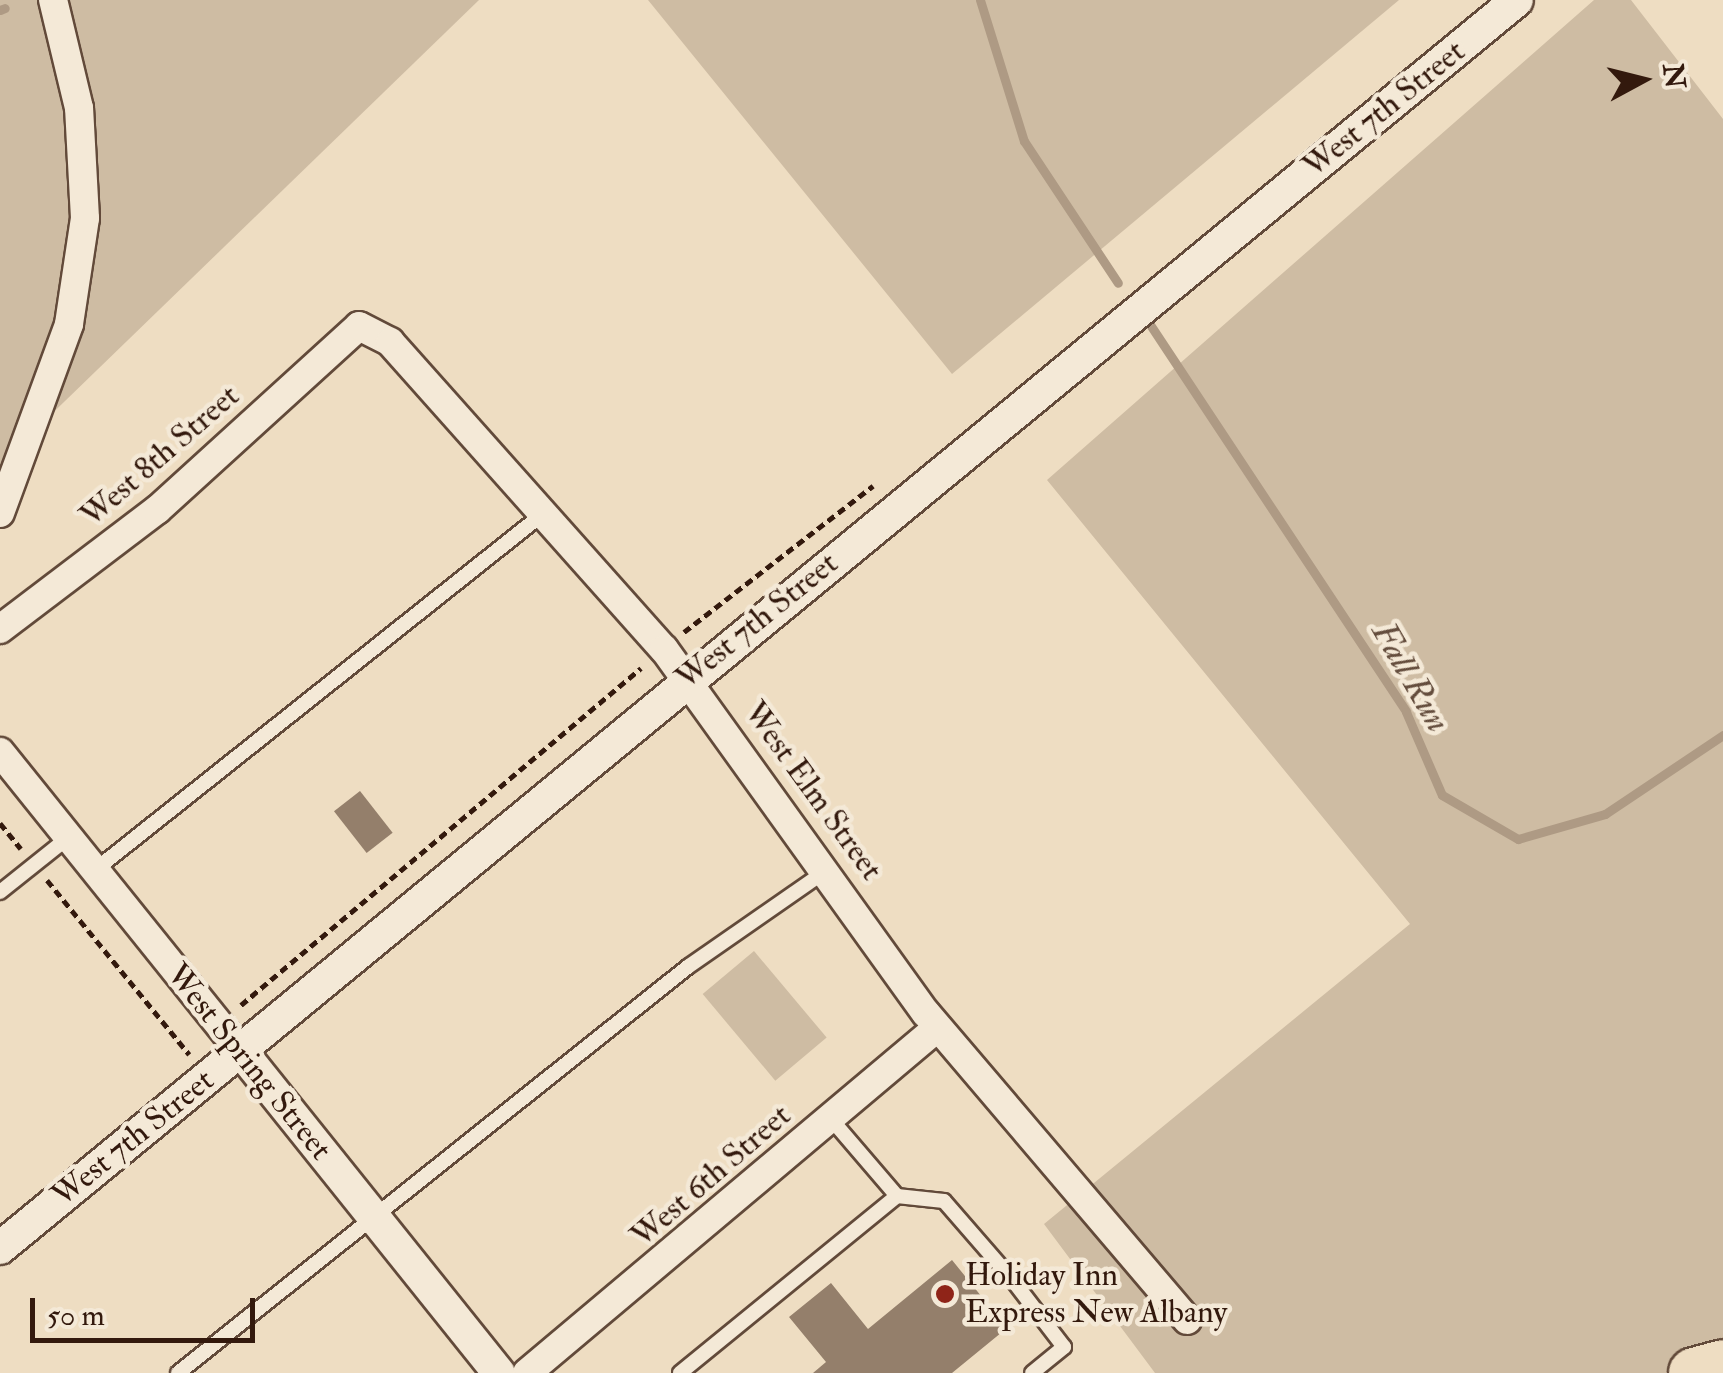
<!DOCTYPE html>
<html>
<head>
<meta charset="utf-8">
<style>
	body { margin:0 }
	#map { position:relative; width:1723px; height:1373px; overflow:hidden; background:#eeddc2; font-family:"IM FELL Double Pica",serif }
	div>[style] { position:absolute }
	.green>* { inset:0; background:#cebca3; transform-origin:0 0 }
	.stream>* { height:9px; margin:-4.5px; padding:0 4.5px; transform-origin:4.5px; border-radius:4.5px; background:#ae9a84 }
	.building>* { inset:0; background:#947f6b; transform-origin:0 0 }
	.path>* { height:5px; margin-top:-2.5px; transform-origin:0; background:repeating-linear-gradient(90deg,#33190d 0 8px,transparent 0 13px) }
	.roads { filter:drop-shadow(2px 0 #624a3a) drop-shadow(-2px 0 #624a3a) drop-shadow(0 2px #624a3a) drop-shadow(0 -2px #624a3a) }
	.service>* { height:14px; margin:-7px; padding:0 7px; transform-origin:7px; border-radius:7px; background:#f4e9d7 }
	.minor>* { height:28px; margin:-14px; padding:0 14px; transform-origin:14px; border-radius:14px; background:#f4e9d7 }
	.tertiary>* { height:32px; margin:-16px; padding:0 16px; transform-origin:16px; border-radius:16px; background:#f4e9d7 }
	.motorway>* { height:50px; margin:-25px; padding:0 25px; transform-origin:25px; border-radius:25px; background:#eeddc2 }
	.dots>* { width:28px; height:28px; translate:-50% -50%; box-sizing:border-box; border:5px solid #f4e9d7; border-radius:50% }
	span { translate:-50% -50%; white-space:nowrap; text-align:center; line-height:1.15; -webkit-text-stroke:9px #f4e9d7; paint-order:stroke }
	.street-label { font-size:32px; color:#33190d }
	.poi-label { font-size:32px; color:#33190d }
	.left { translate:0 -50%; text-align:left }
	.water-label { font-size:35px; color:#644d3d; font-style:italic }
	.north { position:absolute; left:1593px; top:30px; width:100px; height:100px; -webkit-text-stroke:8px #f4e9d7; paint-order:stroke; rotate:83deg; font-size:28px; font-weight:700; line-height:40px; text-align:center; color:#33190d }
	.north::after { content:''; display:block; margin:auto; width:35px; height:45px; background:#33190d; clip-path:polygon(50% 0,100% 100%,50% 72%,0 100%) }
	.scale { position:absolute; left:30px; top:1298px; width:225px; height:45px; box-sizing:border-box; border:5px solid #33190d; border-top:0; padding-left:12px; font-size:30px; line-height:35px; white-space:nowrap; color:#33190d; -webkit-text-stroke:8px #f4e9d7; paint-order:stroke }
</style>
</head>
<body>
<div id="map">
	<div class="green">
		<i style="clip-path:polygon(0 0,479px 0,0 464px)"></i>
		<i style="clip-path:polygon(648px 0,1399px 0,952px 374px)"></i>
		<i style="clip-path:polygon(1594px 0,1631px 0,1723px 119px,1723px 1373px,1155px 1373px,1044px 1224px,1410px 924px,1047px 480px)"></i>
		<i style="left:754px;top:951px;width:113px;height:67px;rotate:50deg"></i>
	</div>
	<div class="stream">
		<i style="left:980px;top:0;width:148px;rotate:72.7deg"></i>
		<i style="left:1024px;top:141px;width:170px;rotate:56.5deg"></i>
		<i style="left:0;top:10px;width:5px;rotate:-22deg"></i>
		<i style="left:1149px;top:323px;width:466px;rotate:56.5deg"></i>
		<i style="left:1406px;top:712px;width:90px;rotate:66.6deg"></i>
		<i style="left:1442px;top:795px;width:88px;rotate:30.1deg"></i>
		<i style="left:1518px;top:839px;width:91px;rotate:-16deg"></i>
		<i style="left:1605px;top:814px;width:142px;rotate:-33.8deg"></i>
	</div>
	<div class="building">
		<i style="left:360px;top:791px;width:53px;height:33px;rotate:52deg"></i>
		<i style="clip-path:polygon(952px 1260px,1007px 1328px,952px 1373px,813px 1373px,826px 1362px,789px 1317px,831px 1283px,868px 1329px)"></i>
	</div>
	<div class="path">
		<i style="left:684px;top:632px;width:239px;rotate:-37.7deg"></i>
		<i style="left:0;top:823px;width:33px;rotate:51deg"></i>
		<i style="left:47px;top:880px;width:225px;rotate:50.8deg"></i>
		<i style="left:241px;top:1005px;width:523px;rotate:-40.11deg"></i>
	</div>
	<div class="roads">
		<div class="service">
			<i style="left:95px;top:870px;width:574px;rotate:-38.49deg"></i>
			<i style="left:0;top:892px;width:88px;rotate:-38.6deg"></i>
			<i style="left:897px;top:1196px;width:47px;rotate:6.1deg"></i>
			<i style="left:944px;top:1201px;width:102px;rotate:49deg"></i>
			<i style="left:1011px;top:1278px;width:87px;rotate:52.5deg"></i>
			<i style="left:1064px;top:1347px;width:41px;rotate:140.9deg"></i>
			<i style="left:178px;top:1373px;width:653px;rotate:-38.54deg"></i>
			<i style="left:689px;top:966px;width:168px;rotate:-34.8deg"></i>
			<i style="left:680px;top:1373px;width:280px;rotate:-39.2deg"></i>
			<i style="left:897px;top:1196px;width:101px;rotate:-130.6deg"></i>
		</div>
		<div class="minor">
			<i style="left:0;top:513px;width:201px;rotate:-69.9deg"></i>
			<i style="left:69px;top:324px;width:107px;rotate:-81.4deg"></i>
			<i style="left:85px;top:218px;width:110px;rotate:-93.1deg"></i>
			<i style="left:79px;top:108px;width:111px;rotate:-103.5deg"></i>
			<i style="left:0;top:629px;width:197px;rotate:-37.2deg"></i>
			<i style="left:157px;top:510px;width:273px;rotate:-42.3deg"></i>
			<i style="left:359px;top:326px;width:35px;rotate:27deg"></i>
			<i style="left:390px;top:342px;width:411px;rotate:48.3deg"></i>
			<i style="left:664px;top:649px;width:448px;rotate:54.3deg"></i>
			<i style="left:926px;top:1013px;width:403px;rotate:49.6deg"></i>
			<i style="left:0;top:752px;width:383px;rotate:51.2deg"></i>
			<i style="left:527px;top:1373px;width:536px;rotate:-40.08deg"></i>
		</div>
		<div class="tertiary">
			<i style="left:240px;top:1050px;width:414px;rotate:51.3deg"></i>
			<i style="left:0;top:1248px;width:1964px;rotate:-39.44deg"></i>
		</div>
		<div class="motorway">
			<i style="left:1694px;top:1373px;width:30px;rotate:-15deg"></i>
		</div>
	</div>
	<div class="dots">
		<i style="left:945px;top:1294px;background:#8f2418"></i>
	</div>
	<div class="street-label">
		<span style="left:1384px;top:109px;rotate:-39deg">West 7th Street</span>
		<span style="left:160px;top:456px;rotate:-41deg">West 8th Street</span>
		<span style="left:757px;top:621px;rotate:-39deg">West 7th Street</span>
		<span style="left:813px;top:791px;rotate:54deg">West Elm Street</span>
		<span style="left:249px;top:1062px;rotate:51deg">West Spring Street</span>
		<span style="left:133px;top:1138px;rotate:-39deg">West 7th Street</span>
		<span style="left:711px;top:1176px;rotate:-41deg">West 6th Street</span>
	</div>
	<div class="poi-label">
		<span class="left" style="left:965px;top:1294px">Holiday Inn<br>Express New Albany</span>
	</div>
	<div class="water-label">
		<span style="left:1411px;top:677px;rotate:60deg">Fall Run</span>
	</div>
	<div class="north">N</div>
	<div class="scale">50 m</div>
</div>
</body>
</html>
